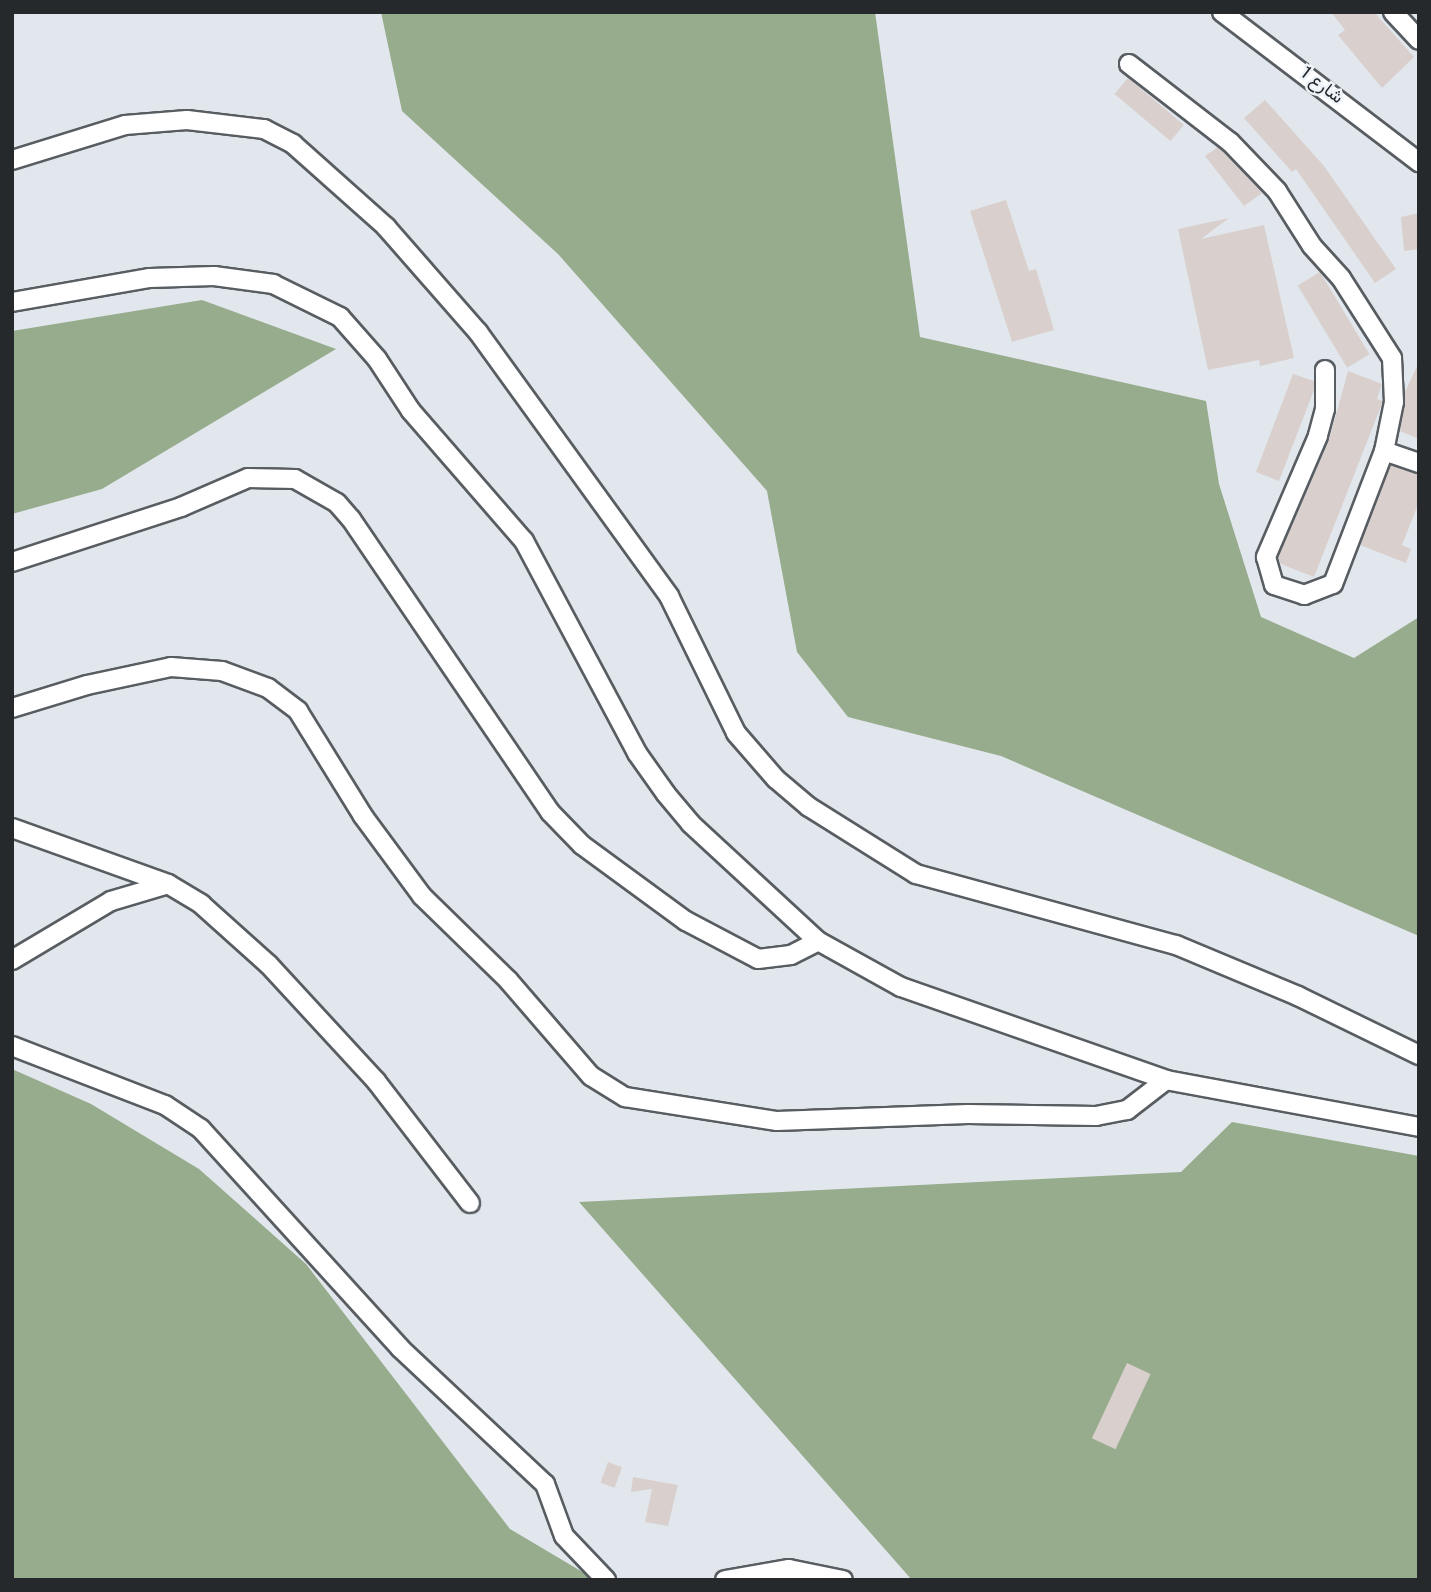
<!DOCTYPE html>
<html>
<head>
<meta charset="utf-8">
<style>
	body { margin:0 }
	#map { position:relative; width:1431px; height:1592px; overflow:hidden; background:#e1e7ed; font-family:"Public Sans",Vazirmatn,sans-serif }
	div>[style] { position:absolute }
	.forest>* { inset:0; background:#97ab8d }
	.building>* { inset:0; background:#d9d0cd; transform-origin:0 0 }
	.roads { filter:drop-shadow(2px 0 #585d62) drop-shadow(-2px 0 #585d62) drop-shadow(0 2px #585d62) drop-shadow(0 -2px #585d62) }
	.street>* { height:18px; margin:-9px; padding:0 9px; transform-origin:9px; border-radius:9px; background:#fff }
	span { translate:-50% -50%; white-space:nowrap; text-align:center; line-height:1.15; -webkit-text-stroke:5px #eef4fa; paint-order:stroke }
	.street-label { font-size:18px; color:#26292b }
	.frame { position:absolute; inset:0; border:14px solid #26292b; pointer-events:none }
</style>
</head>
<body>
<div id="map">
	<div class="forest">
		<i style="clip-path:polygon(381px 12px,875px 12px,920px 337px,1206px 401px,1219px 484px,1261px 617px,1354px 658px,1419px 617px,1419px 936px,1001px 756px,848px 717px,797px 652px,767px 491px,558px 254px,402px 111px)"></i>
		<i style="clip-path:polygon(202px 300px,336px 349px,102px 489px,12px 514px,12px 331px)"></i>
		<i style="clip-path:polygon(12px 1069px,91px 1104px,199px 1169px,306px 1264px,510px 1529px,596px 1580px,12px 1580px)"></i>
		<i style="clip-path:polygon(1232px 1122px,1419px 1156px,1419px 1580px,912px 1580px,579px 1202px,1181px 1172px)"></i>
	</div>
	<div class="building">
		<i style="clip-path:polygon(1331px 12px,1374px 12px,1414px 57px,1382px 88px,1338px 35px,1345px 30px)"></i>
		<i style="left:1128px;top:78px;width:73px;height:21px;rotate:40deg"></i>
		<i style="clip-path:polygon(1265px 100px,1324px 166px,1396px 269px,1375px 283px,1296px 169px,1292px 172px,1244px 118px)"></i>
		<i style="clip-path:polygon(1218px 147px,1262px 193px,1244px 206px,1205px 156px)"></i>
		<i style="clip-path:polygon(1006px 200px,1029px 271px,1036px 269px,1054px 330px,1012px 342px,970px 211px)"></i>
		<i style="clip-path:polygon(1419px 213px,1419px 249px,1404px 251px,1401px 217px)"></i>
		<i style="clip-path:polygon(1229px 218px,1201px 239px,1264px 225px,1294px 358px,1260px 366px,1259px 360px,1208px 370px,1178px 229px)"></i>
		<i style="left:1320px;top:272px;width:96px;height:26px;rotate:59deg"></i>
		<i style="clip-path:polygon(1419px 362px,1419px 439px,1400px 431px,1405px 392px)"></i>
		<i style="clip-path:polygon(1348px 371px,1382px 384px,1377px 399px,1383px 401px,1314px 577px,1281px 564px,1278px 558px,1329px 440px)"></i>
		<i style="clip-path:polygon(1293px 374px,1314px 381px,1314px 390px,1279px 481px,1256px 472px)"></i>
		<i style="clip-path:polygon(1391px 465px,1419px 474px,1419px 502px,1402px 545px,1411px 549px,1406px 563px,1360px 545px)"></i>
		<i style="left:1127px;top:1363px;width:26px;height:83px;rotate:25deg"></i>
		<i style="left:608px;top:1462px;width:15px;height:22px;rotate:20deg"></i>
		<i style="clip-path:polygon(633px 1477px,678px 1485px,668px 1526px,645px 1522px,652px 1489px,631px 1492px)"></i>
	</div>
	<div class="roads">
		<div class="street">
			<i style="left:1222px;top:12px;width:248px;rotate:37.3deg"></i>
			<i style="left:1393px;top:12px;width:38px;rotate:47deg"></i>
			<i style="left:1129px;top:64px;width:128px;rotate:37.7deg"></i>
			<i style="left:1230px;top:142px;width:68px;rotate:46.2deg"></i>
			<i style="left:1277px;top:191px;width:65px;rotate:57.5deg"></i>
			<i style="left:1312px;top:246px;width:43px;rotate:47.8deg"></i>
			<i style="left:1341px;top:278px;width:95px;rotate:57.5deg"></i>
			<i style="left:1392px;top:358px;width:44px;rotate:87.4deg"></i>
			<i style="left:1394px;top:402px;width:50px;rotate:101.5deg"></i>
			<i style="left:1384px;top:451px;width:37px;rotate:19deg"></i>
			<i style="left:12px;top:160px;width:118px;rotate:-17.2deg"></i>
			<i style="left:125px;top:125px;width:62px;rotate:-4.6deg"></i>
			<i style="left:187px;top:120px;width:78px;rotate:6.7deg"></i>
			<i style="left:264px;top:129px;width:33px;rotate:27deg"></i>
			<i style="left:293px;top:144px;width:125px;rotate:41.7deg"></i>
			<i style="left:386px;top:227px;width:140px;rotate:48.8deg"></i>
			<i style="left:478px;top:332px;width:326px;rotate:54.1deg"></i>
			<i style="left:669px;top:596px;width:153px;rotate:63.9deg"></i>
			<i style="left:736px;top:733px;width:61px;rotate:49deg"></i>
			<i style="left:776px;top:779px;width:43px;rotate:40.3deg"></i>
			<i style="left:809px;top:807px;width:126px;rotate:32.1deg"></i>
			<i style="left:916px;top:874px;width:270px;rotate:15.3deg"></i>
			<i style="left:1176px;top:945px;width:132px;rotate:22.7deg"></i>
			<i style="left:1298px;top:996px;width:135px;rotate:26deg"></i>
			<i style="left:12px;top:302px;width:140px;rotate:-9.9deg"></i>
			<i style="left:150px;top:278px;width:64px;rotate:-1.8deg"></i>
			<i style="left:214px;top:276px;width:60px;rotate:7.7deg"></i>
			<i style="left:273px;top:284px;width:75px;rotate:26.2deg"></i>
			<i style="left:340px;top:317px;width:56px;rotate:48.6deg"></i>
			<i style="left:377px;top:359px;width:62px;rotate:56.8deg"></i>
			<i style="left:411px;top:411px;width:172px;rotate:49deg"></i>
			<i style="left:524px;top:541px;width:240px;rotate:61.9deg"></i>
			<i style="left:637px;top:753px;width:50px;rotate:54.7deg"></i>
			<i style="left:666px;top:794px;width:39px;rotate:50deg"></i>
			<i style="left:691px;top:824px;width:173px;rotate:42.7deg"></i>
			<i style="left:1325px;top:370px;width:39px;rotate:90deg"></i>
			<i style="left:1325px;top:409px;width:28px;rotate:105deg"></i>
			<i style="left:1318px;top:436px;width:132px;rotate:113.3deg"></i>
			<i style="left:1266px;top:557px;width:29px;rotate:74deg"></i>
			<i style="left:1274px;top:585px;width:32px;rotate:18deg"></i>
			<i style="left:1304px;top:595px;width:31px;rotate:-21deg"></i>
			<i style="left:1333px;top:584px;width:142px;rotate:-69deg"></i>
			<i style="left:12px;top:562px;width:178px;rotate:-18deg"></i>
			<i style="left:181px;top:507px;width:73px;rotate:-23.4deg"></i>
			<i style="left:248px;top:478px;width:47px;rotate:1.2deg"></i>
			<i style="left:295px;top:479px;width:48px;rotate:29.7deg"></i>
			<i style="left:337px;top:503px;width:21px;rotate:49deg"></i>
			<i style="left:351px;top:519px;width:354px;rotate:55.8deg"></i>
			<i style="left:550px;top:812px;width:46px;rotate:45.9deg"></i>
			<i style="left:582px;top:845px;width:129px;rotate:36.2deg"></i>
			<i style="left:686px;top:921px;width:81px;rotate:27.8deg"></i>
			<i style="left:758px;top:959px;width:33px;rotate:-7deg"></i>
			<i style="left:791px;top:955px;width:30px;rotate:-27deg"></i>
			<i style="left:818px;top:941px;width:95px;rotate:29deg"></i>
			<i style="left:901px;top:987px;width:281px;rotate:19.3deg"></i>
			<i style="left:1166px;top:1080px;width:257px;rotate:10.5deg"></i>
			<i style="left:12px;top:708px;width:78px;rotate:-17deg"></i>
			<i style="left:87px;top:685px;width:86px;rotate:-12.1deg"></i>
			<i style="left:171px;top:667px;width:51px;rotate:4.5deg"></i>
			<i style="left:222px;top:671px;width:49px;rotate:20.3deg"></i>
			<i style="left:268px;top:688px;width:38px;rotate:37deg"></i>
			<i style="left:298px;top:711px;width:123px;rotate:58.2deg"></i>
			<i style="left:363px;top:816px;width:99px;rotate:53.6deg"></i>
			<i style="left:422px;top:896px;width:120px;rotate:44.3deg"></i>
			<i style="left:508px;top:980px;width:127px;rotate:49.2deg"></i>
			<i style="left:591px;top:1076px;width:40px;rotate:32deg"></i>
			<i style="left:625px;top:1097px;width:154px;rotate:9deg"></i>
			<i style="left:777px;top:1121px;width:191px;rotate:-2.1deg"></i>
			<i style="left:968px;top:1114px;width:128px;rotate:0.9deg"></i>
			<i style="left:1096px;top:1116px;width:32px;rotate:-11deg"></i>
			<i style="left:1127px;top:1110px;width:49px;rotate:-37.6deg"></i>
			<i style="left:12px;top:828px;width:166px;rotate:19.7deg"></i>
			<i style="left:168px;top:884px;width:39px;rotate:31deg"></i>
			<i style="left:201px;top:904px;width:91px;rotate:41.9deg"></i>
			<i style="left:269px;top:965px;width:158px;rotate:47.3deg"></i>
			<i style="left:376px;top:1081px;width:154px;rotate:52.4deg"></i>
			<i style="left:12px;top:960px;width:115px;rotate:-30.8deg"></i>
			<i style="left:111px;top:901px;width:56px;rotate:-16.5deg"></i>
			<i style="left:12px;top:1046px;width:164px;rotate:21.1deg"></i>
			<i style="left:165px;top:1105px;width:43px;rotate:33.7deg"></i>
			<i style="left:201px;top:1129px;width:296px;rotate:47.7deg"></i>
			<i style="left:400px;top:1348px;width:199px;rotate:43.2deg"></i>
			<i style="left:545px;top:1484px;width:55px;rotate:69.9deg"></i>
			<i style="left:564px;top:1536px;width:61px;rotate:46.3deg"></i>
			<i style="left:725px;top:1580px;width:65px;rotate:-9.8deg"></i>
			<i style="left:789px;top:1569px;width:55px;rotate:11.5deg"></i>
		</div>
	</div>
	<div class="street-label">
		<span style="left:1322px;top:85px;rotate:37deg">شارع 1</span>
	</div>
	<div class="frame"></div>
</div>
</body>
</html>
